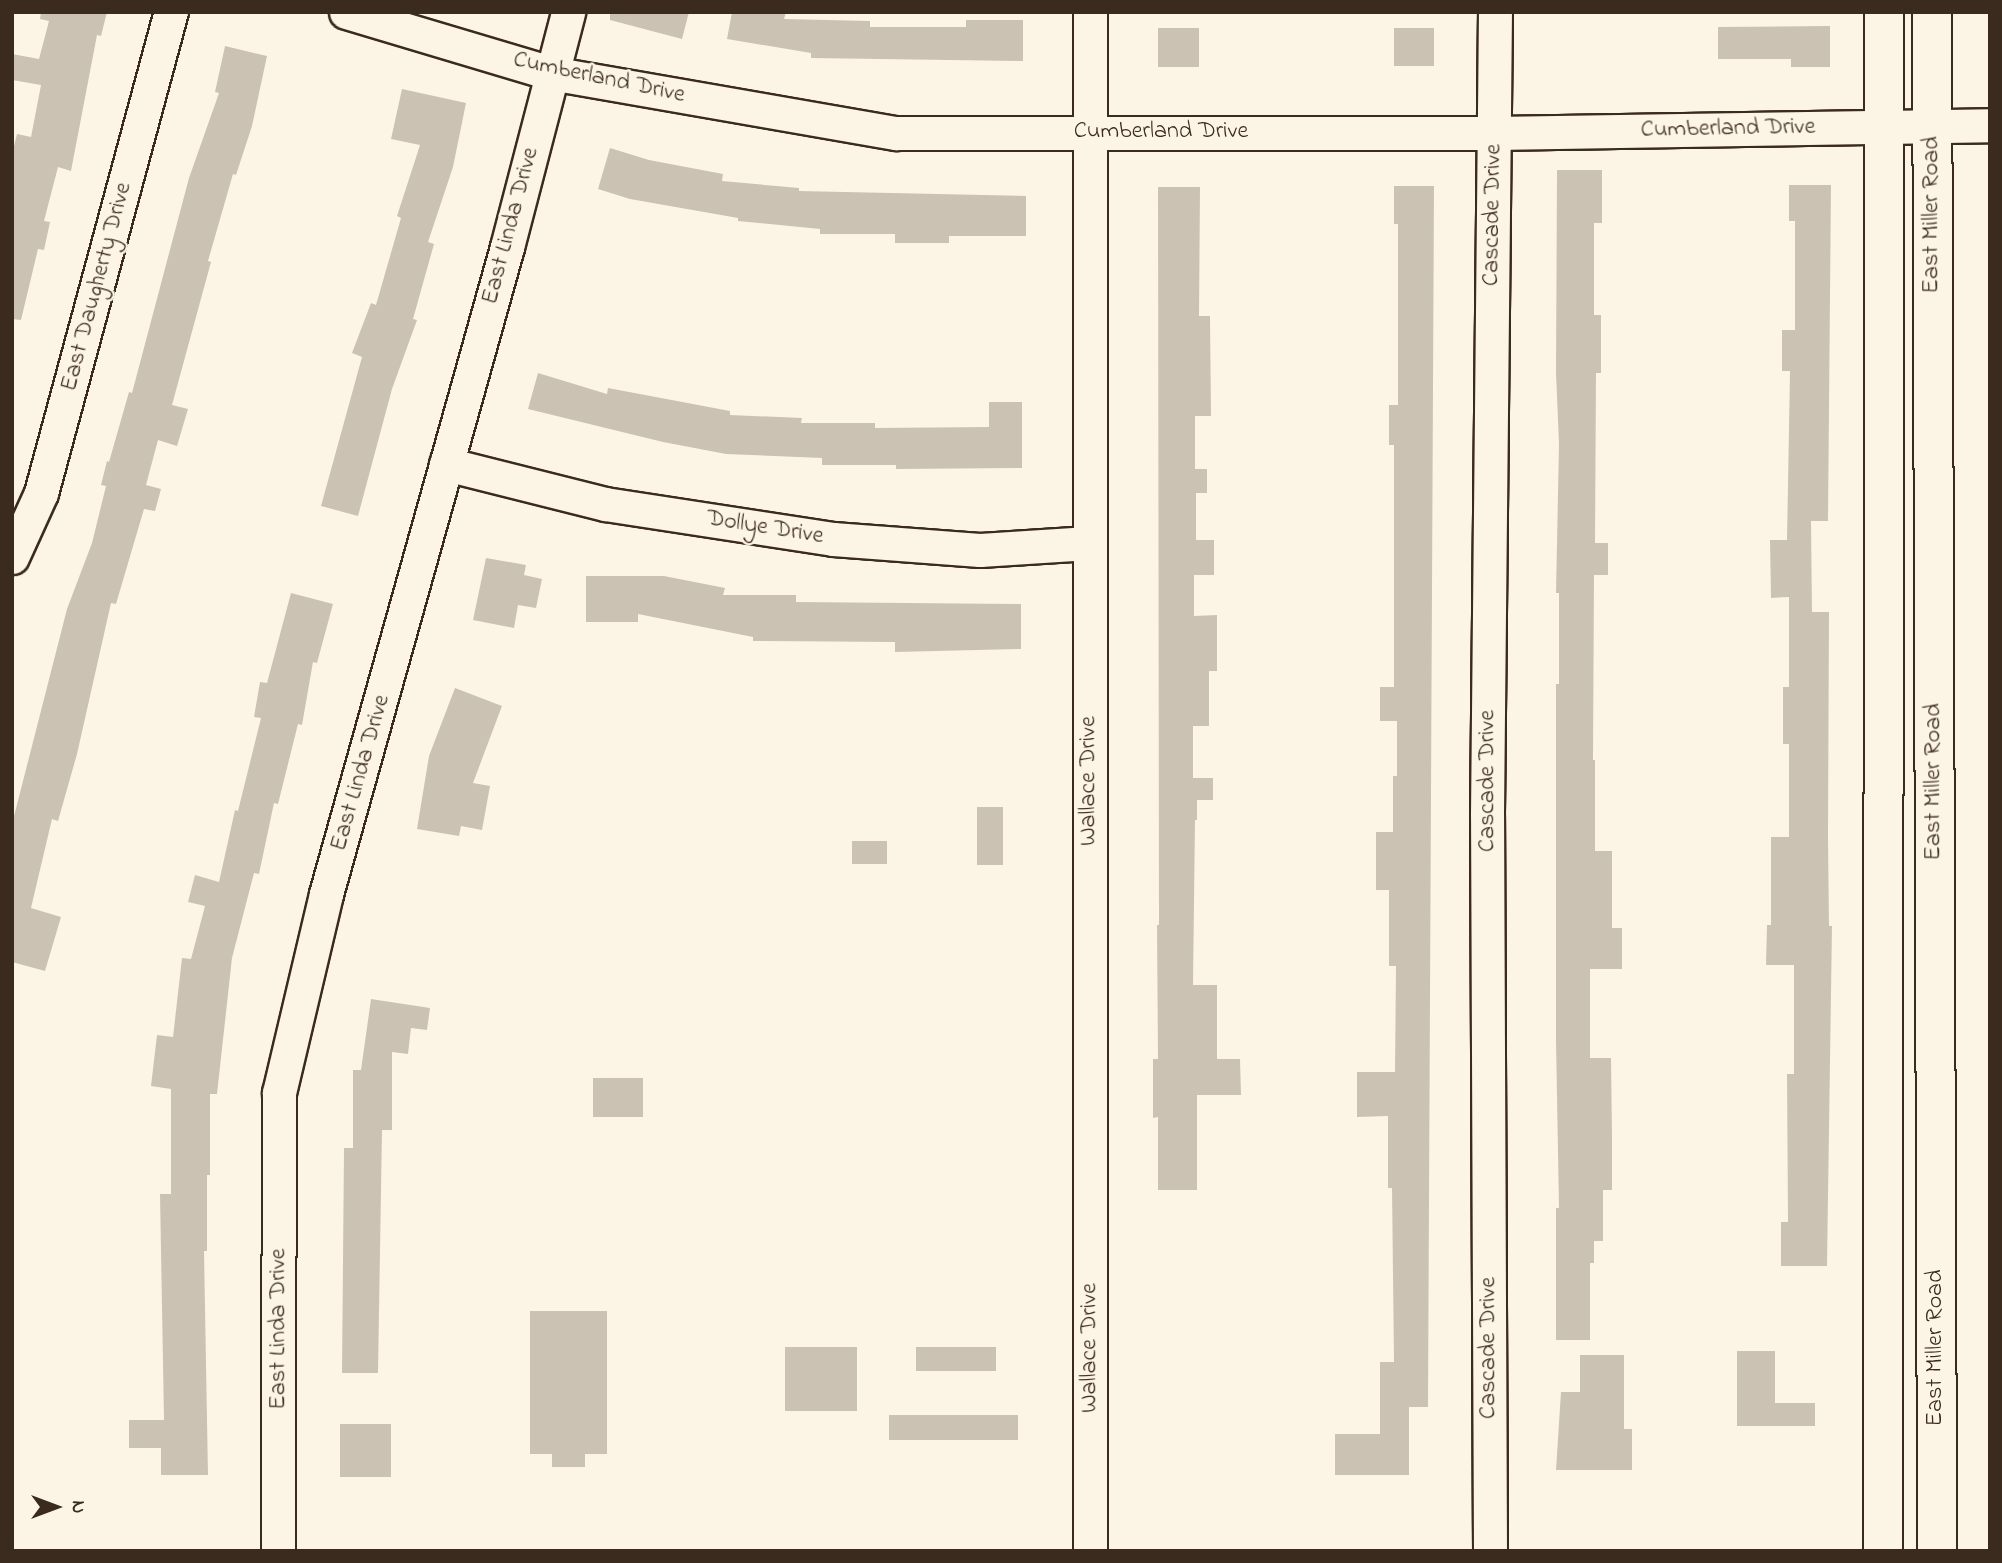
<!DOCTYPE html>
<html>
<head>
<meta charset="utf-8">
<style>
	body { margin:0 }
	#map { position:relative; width:2002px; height:1563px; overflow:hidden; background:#fcf5e5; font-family:"Indie Flower",sans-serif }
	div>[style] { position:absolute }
	.building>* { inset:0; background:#ccc2b3; transform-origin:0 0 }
	.roads { filter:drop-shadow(2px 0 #3b2a1e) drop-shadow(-2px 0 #3b2a1e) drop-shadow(0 2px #3b2a1e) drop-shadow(0 -2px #3b2a1e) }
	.minor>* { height:33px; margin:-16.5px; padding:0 16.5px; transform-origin:16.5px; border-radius:16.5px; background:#fcf5e5 }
	.major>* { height:38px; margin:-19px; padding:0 19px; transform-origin:19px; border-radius:19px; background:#fcf5e5 }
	span { translate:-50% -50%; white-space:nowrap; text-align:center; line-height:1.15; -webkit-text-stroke:5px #fcf5e5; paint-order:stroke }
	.street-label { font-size:24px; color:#3b2a1e }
	.frame { position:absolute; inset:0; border:14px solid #3b2a1e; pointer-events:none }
	.north { position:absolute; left:21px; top:1472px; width:70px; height:70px; -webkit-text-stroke:5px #fcf5e5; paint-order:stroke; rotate:90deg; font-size:19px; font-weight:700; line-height:28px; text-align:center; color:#3b2a1e }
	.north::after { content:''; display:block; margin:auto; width:24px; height:32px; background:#3b2a1e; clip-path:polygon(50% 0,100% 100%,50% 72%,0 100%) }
</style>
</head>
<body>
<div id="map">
	<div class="building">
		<i style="clip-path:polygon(41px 12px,107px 12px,101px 36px,97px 35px,71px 171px,58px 167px,44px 221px,50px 222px,44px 250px,38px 249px,21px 320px,12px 319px,12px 154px,17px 134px,31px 137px,41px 85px,12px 80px,12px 54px,39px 59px,49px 21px,40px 19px)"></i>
		<i style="clip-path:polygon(610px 12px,689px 12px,682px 39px,610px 20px)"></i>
		<i style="clip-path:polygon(732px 12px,786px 12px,784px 19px,870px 21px,870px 27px,966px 27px,966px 20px,1023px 20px,1023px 61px,811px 58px,811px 53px,727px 39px)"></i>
		<i style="clip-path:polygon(1830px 26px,1830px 67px,1791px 67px,1791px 59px,1718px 59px,1718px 27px)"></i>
		<i style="left:1158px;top:28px;width:41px;height:39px"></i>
		<i style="left:1394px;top:28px;width:40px;height:38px"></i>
		<i style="clip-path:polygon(225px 46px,267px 56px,252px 126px,236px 175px,233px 174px,208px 261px,211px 262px,172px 405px,188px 409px,177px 446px,158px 440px,146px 485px,161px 489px,155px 511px,144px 509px,116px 604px,111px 603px,77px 754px,58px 821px,52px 819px,31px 908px,61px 917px,45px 971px,12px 962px,12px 824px,67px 609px,92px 543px,106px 486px,101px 485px,107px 461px,109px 462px,129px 392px,132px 393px,189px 178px,219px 93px,215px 92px)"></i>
		<i style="clip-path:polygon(402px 89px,466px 103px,453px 167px,428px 242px,434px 244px,413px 319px,417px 320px,392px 389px,358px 516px,321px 506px,362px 357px,352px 353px,371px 303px,376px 305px,401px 218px,397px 216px,420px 145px,391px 139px)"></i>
		<i style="clip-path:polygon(610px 148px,649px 160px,723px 174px,722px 181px,799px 188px,799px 191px,1026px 196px,1026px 236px,949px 236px,949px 243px,895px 243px,895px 234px,820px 234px,820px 229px,738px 221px,738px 218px,630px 199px,598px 189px)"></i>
		<i style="clip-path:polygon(1557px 170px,1602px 170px,1602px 223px,1594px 223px,1594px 315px,1601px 315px,1601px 373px,1596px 373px,1595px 543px,1608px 543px,1608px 575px,1594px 575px,1593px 760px,1595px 760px,1595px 851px,1612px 851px,1612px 928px,1622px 928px,1622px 969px,1590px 969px,1590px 1058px,1611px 1058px,1612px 1135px,1612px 1190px,1603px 1190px,1603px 1241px,1594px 1241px,1594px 1263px,1590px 1263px,1590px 1340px,1556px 1340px,1556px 1208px,1559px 1208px,1556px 1041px,1556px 684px,1559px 684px,1559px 593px,1556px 593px,1559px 444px,1556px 373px)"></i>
		<i style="clip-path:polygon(1789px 185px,1831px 185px,1828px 521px,1811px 521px,1812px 612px,1829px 612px,1828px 837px,1829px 926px,1832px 926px,1827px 1266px,1781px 1266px,1781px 1222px,1788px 1222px,1787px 1074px,1794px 1074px,1794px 965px,1766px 965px,1767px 925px,1771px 925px,1771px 837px,1789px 837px,1789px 744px,1783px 744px,1783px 687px,1789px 687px,1789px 597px,1771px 598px,1770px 540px,1787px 540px,1790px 371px,1782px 371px,1782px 330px,1795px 330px,1795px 221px,1789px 221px)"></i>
		<i style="clip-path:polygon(1394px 186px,1434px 186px,1428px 1407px,1409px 1407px,1409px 1475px,1335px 1475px,1335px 1434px,1380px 1434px,1380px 1362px,1394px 1362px,1392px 1188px,1388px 1188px,1388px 1116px,1357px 1117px,1357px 1072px,1395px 1072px,1396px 966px,1389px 966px,1389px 890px,1376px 890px,1376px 832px,1393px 832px,1393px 776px,1397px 776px,1397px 721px,1380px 721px,1380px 687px,1394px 687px,1394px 445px,1389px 445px,1389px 405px,1398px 405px,1398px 224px,1394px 224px)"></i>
		<i style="clip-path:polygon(1158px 187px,1200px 187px,1199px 316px,1210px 316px,1211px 416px,1195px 416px,1195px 469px,1207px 469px,1207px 493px,1196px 493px,1196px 540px,1214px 540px,1214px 575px,1194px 575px,1194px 616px,1217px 615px,1217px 671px,1209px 671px,1209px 726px,1193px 726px,1193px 778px,1213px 778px,1213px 800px,1197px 800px,1197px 820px,1195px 820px,1193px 985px,1217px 985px,1217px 1059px,1240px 1059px,1241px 1095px,1197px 1095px,1197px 1190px,1158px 1190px,1158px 1117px,1153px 1118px,1153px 1059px,1158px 1059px,1157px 925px,1159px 925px)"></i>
		<i style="clip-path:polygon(538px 373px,607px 394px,608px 388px,730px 411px,730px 415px,802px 418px,801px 423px,875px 423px,875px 428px,989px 427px,989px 402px,1022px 402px,1022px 468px,896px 469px,896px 465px,822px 465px,822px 458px,726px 454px,663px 442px,528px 409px)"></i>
		<i style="clip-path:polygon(486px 558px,526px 565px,524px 575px,542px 579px,536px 608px,518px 605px,514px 628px,473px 620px)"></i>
		<i style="clip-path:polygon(586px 576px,664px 576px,725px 588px,723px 595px,796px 595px,796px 602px,1021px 604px,1021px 649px,895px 652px,895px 642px,753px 641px,753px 637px,638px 614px,638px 622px,586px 622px)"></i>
		<i style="clip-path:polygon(291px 593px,333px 604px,317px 663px,313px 662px,302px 725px,298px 724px,278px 804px,274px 803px,259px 874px,254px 873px,232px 958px,217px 1094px,210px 1094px,210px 1175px,207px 1175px,207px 1251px,204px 1251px,208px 1475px,161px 1475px,161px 1448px,129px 1448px,129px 1420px,164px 1420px,160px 1194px,171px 1194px,171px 1089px,151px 1086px,157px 1035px,173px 1037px,182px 958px,191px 959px,205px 906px,188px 902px,195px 875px,219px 882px,235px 810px,238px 811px,261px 718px,254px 717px,260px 682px,267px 683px)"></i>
		<i style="clip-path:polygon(455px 688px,502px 706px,473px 783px,490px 786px,482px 830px,461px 826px,459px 836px,417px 829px,429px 756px)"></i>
		<i style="left:977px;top:807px;width:26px;height:58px"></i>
		<i style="left:852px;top:841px;width:35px;height:23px"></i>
		<i style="clip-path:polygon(371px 999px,430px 1008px,427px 1030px,411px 1028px,408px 1054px,392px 1052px,392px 1130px,382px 1130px,378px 1373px,342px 1373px,344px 1148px,353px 1148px,353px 1070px,361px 1070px)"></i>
		<i style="left:593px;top:1078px;width:50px;height:39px"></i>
		<i style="clip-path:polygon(530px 1311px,607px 1311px,607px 1454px,585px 1454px,585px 1467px,552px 1467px,552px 1454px,530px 1454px)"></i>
		<i style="left:785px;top:1347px;width:72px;height:64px"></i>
		<i style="left:916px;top:1347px;width:80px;height:24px"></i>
		<i style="clip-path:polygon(1737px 1351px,1775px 1351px,1775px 1403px,1815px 1403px,1815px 1426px,1737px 1426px)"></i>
		<i style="clip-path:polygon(1580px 1355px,1624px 1355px,1624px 1429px,1632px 1429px,1632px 1470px,1556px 1470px,1561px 1392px,1580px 1392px)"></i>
		<i style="left:889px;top:1415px;width:129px;height:25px"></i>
		<i style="left:340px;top:1424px;width:51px;height:53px"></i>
	</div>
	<div class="roads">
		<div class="minor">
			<i style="left:346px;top:12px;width:214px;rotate:16.6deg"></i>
			<i style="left:551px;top:73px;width:350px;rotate:9.9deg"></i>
			<i style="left:896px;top:133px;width:598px"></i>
			<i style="left:1494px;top:133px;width:496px;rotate:-0.9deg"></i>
			<i style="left:1090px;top:12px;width:1539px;rotate:90deg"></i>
			<i style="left:446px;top:464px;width:164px;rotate:14.1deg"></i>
			<i style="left:605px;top:504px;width:231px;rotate:8.7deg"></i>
			<i style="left:833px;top:539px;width:147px;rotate:4.3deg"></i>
			<i style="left:980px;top:550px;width:109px;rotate:-3.7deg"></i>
			<i style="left:12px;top:557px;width:70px;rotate:-65.6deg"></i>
			<i style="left:41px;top:493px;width:498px;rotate:-74.9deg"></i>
			<i style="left:278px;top:1551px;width:458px;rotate:-89.9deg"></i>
			<i style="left:279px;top:1093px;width:204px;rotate:-76.7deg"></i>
			<i style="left:326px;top:894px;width:672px;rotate:-74.37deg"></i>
			<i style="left:507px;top:247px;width:243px;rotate:-75.4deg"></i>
			<i style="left:1490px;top:1551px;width:737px;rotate:-90.23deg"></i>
			<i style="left:1487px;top:814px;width:802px;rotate:-89.43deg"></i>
		</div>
		<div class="major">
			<i style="left:1932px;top:12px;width:1539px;rotate:89.81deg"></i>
			<i style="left:1883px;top:1551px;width:1539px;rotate:-89.96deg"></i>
		</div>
	</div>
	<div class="street-label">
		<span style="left:599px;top:78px;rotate:12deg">Cumberland Drive</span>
		<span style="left:1728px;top:129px;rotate:-1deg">Cumberland Drive</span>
		<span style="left:1161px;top:132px">Cumberland Drive</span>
		<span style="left:1493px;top:215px;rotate:-89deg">Cascade Drive</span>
		<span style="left:1932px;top:215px;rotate:-90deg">East Miller Road</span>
		<span style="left:511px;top:226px;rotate:-75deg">East Linda Drive</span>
		<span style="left:97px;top:287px;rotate:-75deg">East Daugherty Drive</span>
		<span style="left:765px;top:528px;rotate:9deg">Dollye Drive</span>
		<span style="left:361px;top:773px;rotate:-74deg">East Linda Drive</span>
		<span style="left:1089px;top:781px;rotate:-90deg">Wallace Drive</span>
		<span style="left:1488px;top:781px;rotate:-90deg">Cascade Drive</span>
		<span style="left:1934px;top:782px;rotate:-90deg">East Miller Road</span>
		<span style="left:279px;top:1329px;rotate:-90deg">East Linda Drive</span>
		<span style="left:1090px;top:1348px;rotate:-90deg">Wallace Drive</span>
		<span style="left:1489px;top:1348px;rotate:-90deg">Cascade Drive</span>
		<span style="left:1936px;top:1348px;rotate:-90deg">East Miller Road</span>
	</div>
	<div class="frame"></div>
	<div class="north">N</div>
</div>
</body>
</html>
